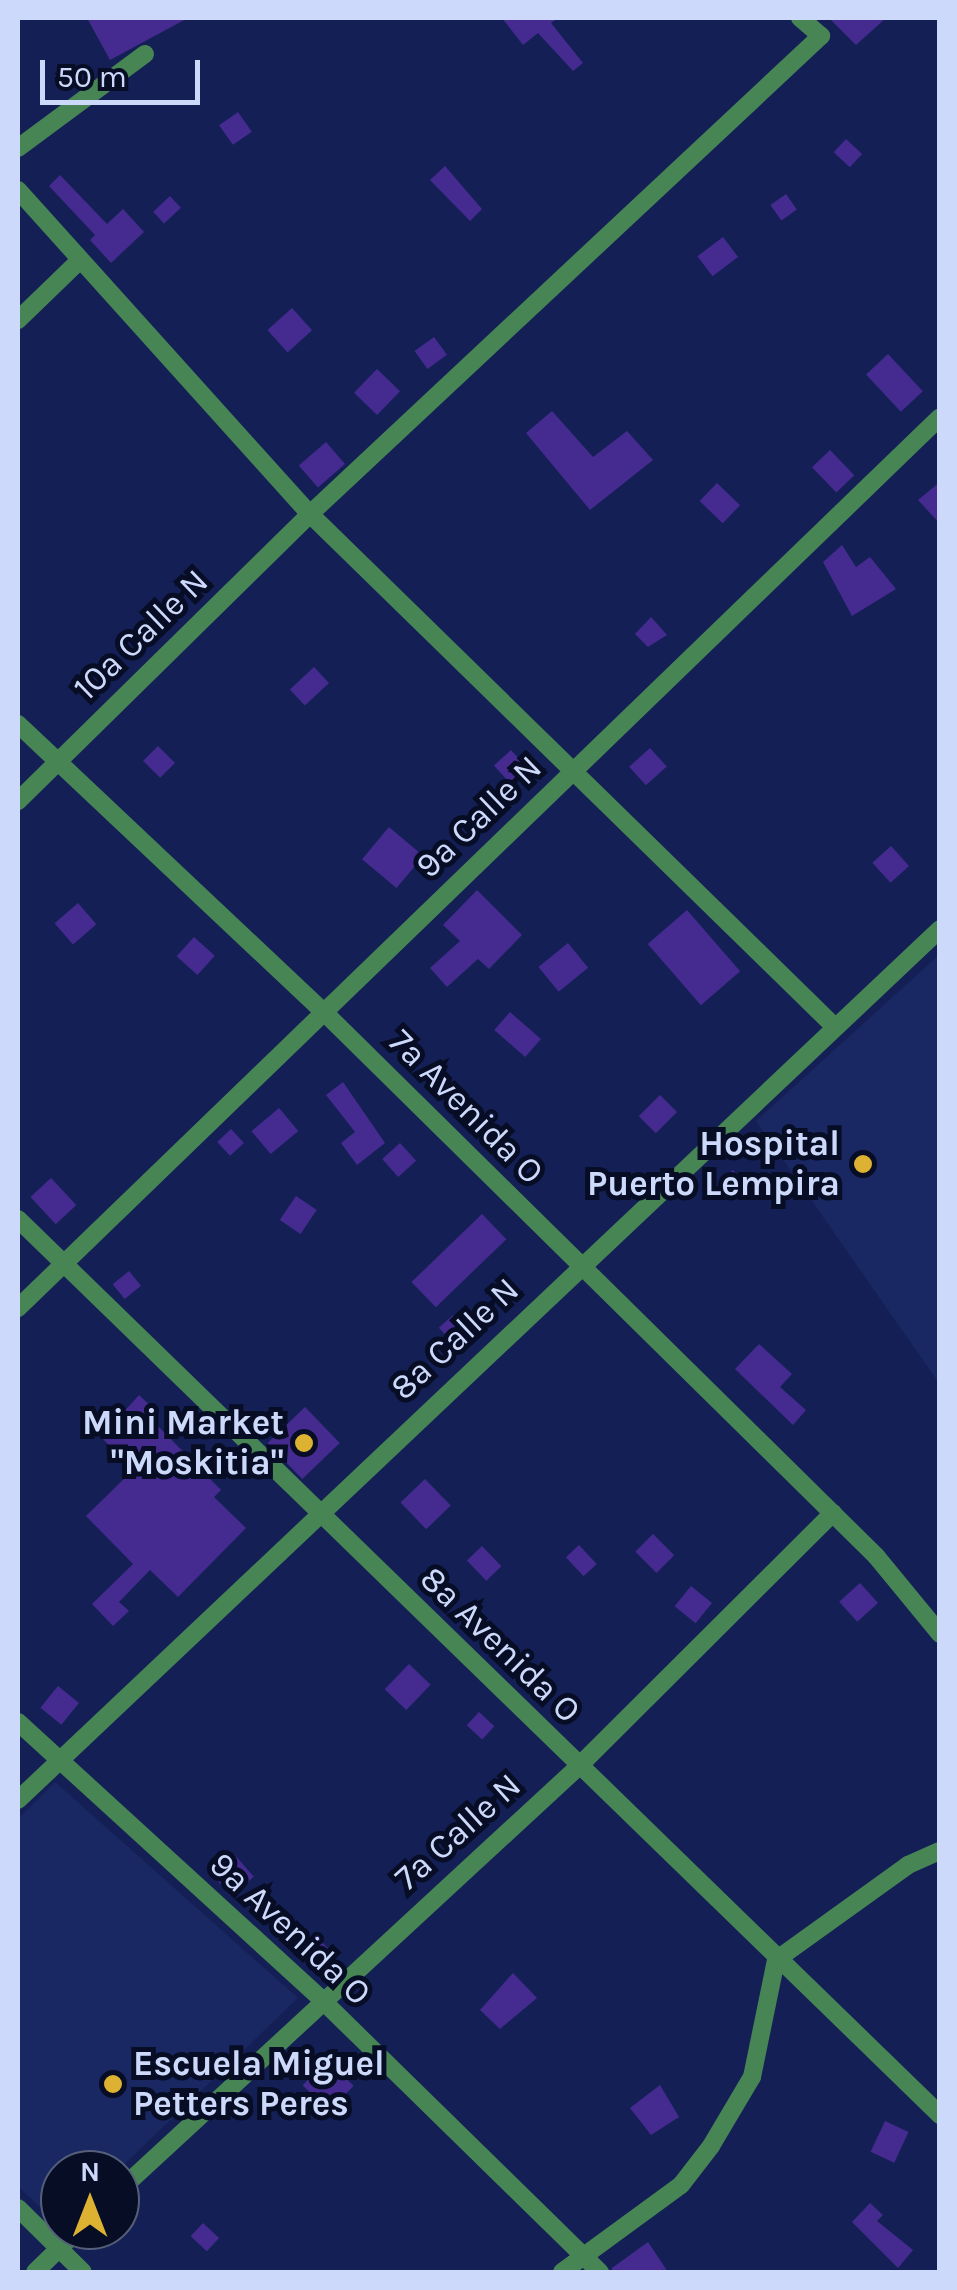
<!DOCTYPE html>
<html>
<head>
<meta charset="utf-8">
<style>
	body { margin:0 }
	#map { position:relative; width:957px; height:2290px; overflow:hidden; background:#142055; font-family:Karla,sans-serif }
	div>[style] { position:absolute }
	.built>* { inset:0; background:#192763 }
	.building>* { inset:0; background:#452a90; transform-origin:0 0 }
	.minor>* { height:18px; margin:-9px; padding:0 9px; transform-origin:9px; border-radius:9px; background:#488554 }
	.dots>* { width:28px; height:28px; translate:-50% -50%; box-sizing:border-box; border:5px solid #070d24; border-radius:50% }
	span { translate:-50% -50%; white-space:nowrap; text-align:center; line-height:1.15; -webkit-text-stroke:10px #070d24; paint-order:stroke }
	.street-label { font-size:35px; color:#ccd9fa }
	.poi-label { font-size:35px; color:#ccd9fa; font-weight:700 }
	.right { translate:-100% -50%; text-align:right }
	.left { translate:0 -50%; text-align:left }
	.frame { position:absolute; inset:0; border:20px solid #ccd9fa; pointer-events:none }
	.north { position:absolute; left:40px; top:2150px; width:100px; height:100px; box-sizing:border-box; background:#070d24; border:2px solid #565f7a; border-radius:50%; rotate:0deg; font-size:28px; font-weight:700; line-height:40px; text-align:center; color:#ccd9fa }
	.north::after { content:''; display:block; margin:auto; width:35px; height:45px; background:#ddb233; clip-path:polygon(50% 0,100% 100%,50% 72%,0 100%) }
	.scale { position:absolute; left:40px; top:60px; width:160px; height:45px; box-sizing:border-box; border:5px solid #ccd9fa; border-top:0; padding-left:12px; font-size:30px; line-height:35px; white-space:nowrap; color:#ccd9fa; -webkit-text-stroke:8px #070d24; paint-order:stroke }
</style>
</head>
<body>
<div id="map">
	<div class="built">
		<i style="clip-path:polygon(939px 955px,939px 1383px,756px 1121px)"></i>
		<i style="clip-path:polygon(55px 1782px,298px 1998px,118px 2170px,60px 2170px,59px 2226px,18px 2186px,18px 1819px)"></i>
	</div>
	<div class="building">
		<i style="clip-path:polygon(87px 18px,188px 18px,110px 60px)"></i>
		<i style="clip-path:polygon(502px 18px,558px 18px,551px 23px,583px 63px,573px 71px,538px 33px,523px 45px)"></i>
		<i style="clip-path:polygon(829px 18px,886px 18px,856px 45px)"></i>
		<i style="left:238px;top:112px;width:24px;height:23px;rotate:55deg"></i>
		<i style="left:846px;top:139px;width:22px;height:18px;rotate:43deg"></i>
		<i style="clip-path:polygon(445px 166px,482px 209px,470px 221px,430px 180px)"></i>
		<i style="clip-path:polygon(60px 175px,107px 224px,123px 209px,144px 232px,111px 263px,90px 240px,95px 235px,49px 186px)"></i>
		<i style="left:786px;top:194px;width:19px;height:19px;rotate:55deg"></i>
		<i style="left:170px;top:196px;width:16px;height:23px;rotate:47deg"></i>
		<i style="left:723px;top:237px;width:25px;height:32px;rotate:53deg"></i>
		<i style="left:292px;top:308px;width:30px;height:33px;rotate:48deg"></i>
		<i style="left:434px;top:337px;width:22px;height:24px;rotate:54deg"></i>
		<i style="left:888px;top:354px;width:51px;height:30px;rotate:47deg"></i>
		<i style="left:377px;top:369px;width:32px;height:33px;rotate:44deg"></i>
		<i style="clip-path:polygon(552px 411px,593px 457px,627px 431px,653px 460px,590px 510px,526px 433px)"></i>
		<i style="left:326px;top:442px;width:29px;height:36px;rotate:49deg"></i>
		<i style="left:830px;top:450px;width:35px;height:25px;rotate:46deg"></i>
		<i style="clip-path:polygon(940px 482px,940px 524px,918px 500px)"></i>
		<i style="left:717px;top:483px;width:32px;height:25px;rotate:44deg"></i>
		<i style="clip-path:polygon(842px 545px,856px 567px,870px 557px,896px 589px,852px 616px,823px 562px)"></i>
		<i style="clip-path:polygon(651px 617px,667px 635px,648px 647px,635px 634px)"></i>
		<i style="left:314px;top:667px;width:22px;height:33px;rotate:47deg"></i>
		<i style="left:158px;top:746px;width:24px;height:21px;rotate:45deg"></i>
		<i style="left:650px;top:748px;width:25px;height:28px;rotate:48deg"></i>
		<i style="left:511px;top:750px;width:25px;height:23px;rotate:48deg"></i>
		<i style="left:389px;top:827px;width:45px;height:42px;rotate:40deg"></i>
		<i style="left:891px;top:846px;width:27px;height:25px;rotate:48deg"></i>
		<i style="clip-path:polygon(477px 890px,522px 935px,489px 969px,478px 959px,447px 987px,430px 968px,460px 941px,443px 925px)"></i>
		<i style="left:78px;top:903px;width:28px;height:31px;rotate:49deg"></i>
		<i style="left:687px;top:910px;width:81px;height:52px;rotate:49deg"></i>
		<i style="left:194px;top:937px;width:28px;height:26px;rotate:42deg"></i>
		<i style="left:568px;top:943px;width:32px;height:38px;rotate:51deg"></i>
		<i style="left:510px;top:1012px;width:41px;height:24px;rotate:41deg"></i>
		<i style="clip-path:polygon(343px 1082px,385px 1143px,357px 1165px,341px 1143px,355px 1132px,326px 1095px)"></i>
		<i style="left:660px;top:1095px;width:24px;height:30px;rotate:45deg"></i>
		<i style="left:279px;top:1108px;width:30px;height:36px;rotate:50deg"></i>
		<i style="left:231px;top:1129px;width:19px;height:19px;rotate:47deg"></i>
		<i style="left:400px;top:1143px;width:24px;height:24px;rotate:48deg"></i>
		<i style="left:733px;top:1170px;width:21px;height:17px;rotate:53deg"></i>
		<i style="left:51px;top:1178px;width:37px;height:28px;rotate:47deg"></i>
		<i style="left:296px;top:1196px;width:25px;height:29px;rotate:34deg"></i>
		<i style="left:482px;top:1214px;width:35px;height:98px;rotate:46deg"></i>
		<i style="left:129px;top:1271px;width:19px;height:21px;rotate:51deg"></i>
		<i style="left:453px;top:1315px;width:24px;height:19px;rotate:48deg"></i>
		<i style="clip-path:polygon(759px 1344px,792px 1374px,780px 1387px,806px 1410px,793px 1425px,735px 1369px)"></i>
		<i style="clip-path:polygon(139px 1395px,155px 1410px,149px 1417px,221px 1490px,214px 1497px,246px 1528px,178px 1597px,150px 1570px,119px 1602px,129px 1611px,113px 1626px,92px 1604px,133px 1564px,86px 1516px,133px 1470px,101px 1437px)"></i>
		<i style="left:305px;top:1407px;width:50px;height:52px;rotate:46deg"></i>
		<i style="left:425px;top:1479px;width:37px;height:34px;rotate:46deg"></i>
		<i style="left:653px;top:1534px;width:30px;height:25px;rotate:45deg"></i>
		<i style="left:579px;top:1545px;width:26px;height:18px;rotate:47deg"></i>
		<i style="left:482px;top:1546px;width:28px;height:21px;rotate:46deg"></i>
		<i style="left:860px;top:1583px;width:27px;height:28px;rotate:48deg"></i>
		<i style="left:691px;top:1586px;width:27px;height:26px;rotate:39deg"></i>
		<i style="left:409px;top:1664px;width:30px;height:35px;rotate:44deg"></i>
		<i style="left:58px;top:1686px;width:27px;height:28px;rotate:39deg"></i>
		<i style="left:479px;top:1712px;width:21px;height:18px;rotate:43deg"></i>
		<i style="left:234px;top:1854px;width:30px;height:30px;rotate:49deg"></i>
		<i style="left:313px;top:1934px;width:25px;height:19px;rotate:43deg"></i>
		<i style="clip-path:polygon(513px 1973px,537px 1998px,500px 2029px,480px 2010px)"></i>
		<i style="left:327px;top:2060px;width:37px;height:35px;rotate:44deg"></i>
		<i style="clip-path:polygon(660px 2085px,679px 2117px,651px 2135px,630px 2108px)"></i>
		<i style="left:885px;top:2121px;width:26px;height:34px;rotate:25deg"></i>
		<i style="clip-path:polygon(870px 2203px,883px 2215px,877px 2221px,913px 2250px,898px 2268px,852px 2222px)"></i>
		<i style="left:203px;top:2223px;width:22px;height:18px;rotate:43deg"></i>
		<i style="clip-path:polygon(648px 2242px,668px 2272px,612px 2272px,612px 2268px)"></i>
	</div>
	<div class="minor">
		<i style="left:18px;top:148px;width:158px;rotate:-36.5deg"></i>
		<i style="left:18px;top:190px;width:436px;rotate:48deg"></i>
		<i style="left:310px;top:514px;width:734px;rotate:44.34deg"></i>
		<i style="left:18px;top:320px;width:83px;rotate:-44deg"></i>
		<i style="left:18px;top:724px;width:420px;rotate:43.3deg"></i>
		<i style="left:324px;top:1012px;width:775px;rotate:44.58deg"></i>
		<i style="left:876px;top:1556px;width:101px;rotate:50.6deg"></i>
		<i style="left:18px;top:801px;width:409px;rotate:-44.5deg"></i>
		<i style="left:310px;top:514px;width:700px;rotate:-43.09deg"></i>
		<i style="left:821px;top:36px;width:28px;rotate:-139deg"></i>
		<i style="left:18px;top:1219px;width:1286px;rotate:44.18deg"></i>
		<i style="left:18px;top:1308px;width:1282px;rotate:-44.02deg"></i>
		<i style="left:18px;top:1722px;width:412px;rotate:42.4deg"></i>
		<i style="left:322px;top:2000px;width:389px;rotate:44.4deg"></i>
		<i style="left:18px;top:1800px;width:1268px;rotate:-43.37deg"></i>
		<i style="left:120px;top:2190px;width:623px;rotate:-42.72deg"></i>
		<i style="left:578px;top:1767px;width:360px;rotate:-44.9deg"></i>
		<i style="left:18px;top:2208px;width:91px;rotate:44.6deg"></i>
		<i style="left:35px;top:2272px;width:60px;rotate:-44.3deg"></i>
		<i style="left:562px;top:2272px;width:147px;rotate:-36.2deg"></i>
		<i style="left:681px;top:2185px;width:49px;rotate:-52.4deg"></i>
		<i style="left:711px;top:2146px;width:80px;rotate:-59.3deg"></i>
		<i style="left:752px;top:2077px;width:119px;rotate:-78.4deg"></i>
		<i style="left:776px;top:1960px;width:163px;rotate:-35.7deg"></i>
		<i style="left:908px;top:1865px;width:35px;rotate:-24deg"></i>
	</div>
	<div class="dots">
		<i style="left:863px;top:1164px;background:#ddb233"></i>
		<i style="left:304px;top:1443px;background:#ddb233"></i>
		<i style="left:113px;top:2084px;background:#ddb233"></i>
	</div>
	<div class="street-label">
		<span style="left:141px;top:635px;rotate:-44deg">10a Calle N</span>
		<span style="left:479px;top:817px;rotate:-44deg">9a Calle N</span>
		<span style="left:466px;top:1107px;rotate:45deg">7a Avenida O</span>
		<span style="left:455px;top:1339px;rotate:-43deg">8a Calle N</span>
		<span style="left:500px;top:1645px;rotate:44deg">8a Avenida O</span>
		<span style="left:458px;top:1832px;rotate:-42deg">7a Calle N</span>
		<span style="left:290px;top:1929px;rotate:43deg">9a Avenida O</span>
	</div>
	<div class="poi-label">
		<span class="right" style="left:840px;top:1164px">Hospital<br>Puerto Lempira</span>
		<span class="right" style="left:284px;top:1443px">Mini Market<br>"Moskitia"</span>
		<span class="left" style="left:133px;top:2084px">Escuela Miguel<br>Petters Peres</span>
	</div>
	<div class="frame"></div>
	<div class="north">N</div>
	<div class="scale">50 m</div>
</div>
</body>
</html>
